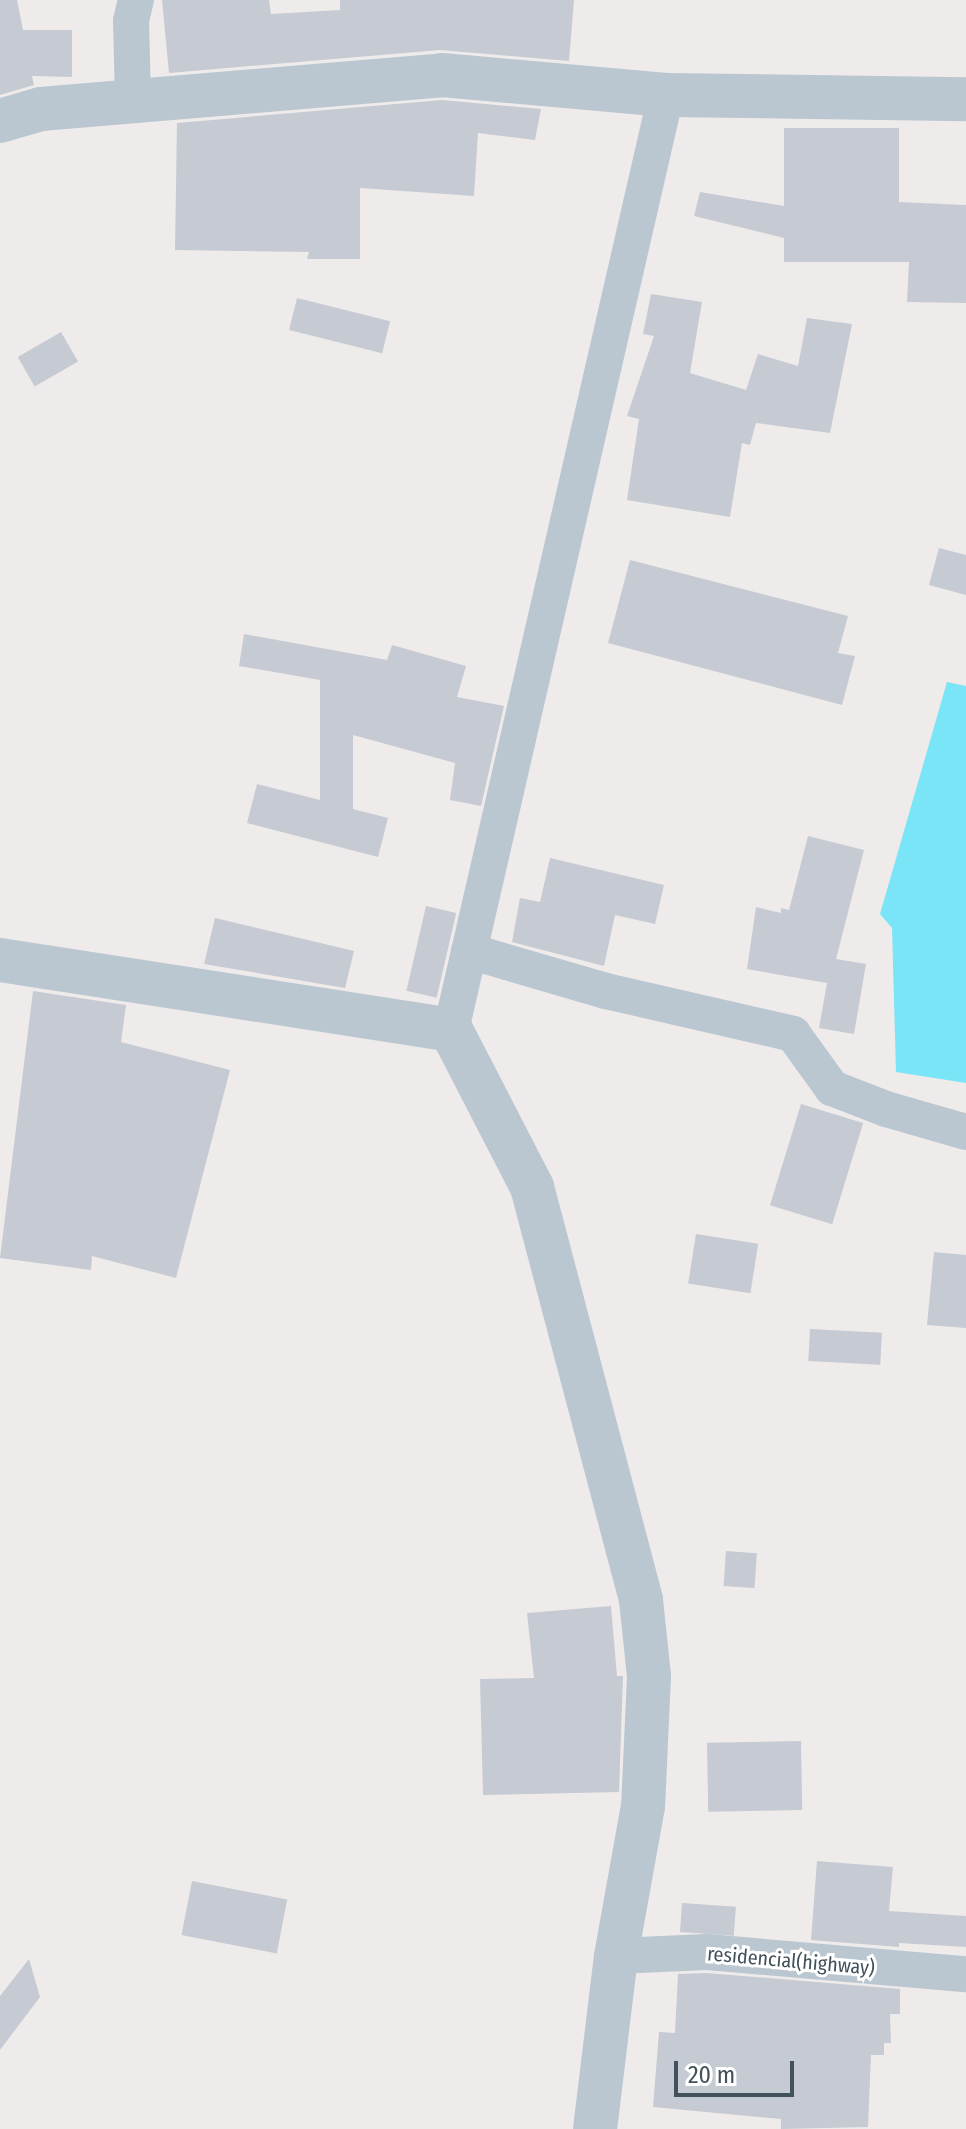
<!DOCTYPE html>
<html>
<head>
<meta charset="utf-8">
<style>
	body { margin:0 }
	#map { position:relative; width:966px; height:2129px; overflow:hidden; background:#efebeb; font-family:"Fira Sans Condensed",sans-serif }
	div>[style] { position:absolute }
	.water>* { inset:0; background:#79e5f6 }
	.building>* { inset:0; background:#c6cad2; transform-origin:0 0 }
	.minor>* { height:36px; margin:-18px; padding:0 18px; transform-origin:18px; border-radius:18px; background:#bac7d0 }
	.tertiary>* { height:44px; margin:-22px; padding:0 22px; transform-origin:22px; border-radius:22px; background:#bac7d0 }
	span { translate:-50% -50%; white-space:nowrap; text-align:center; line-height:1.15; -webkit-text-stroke:6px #fff; paint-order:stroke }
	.street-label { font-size:20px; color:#42515a }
	.scale { position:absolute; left:674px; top:2061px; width:120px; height:36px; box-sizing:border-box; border:4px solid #42515a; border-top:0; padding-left:10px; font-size:24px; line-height:28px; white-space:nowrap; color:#42515a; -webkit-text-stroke:6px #fff; paint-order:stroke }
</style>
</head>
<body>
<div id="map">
	<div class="water">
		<i style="clip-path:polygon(947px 682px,966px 686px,966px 1083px,896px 1072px,892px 928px,880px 914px)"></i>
	</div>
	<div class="building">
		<i style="clip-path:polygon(0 0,17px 0,23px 30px,72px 30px,72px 77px,32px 76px,34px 85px,0 95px)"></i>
		<i style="clip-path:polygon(162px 0,269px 0,271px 14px,340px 10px,340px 0,574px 0,569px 61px,440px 50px,169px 73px)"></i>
		<i style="clip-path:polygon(442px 100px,541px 109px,535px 140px,478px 133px,474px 196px,360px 188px,360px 259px,307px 259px,309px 252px,175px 250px,177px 123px)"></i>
		<i style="clip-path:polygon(784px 128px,899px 128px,899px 202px,966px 205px,966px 303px,907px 302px,909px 262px,784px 262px,784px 238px,694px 216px,700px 192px,784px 206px)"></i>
		<i style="clip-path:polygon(651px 294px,702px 302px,690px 373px,746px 390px,758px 354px,798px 366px,807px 318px,852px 324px,830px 433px,756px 423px,750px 445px,742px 443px,730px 517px,627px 500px,639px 419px,627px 416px,654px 336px,643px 334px)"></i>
		<i style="left:297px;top:298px;width:96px;height:33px;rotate:14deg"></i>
		<i style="left:61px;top:332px;width:34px;height:50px;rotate:60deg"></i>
		<i style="clip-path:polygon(939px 548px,966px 555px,966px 595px,929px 585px)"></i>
		<i style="clip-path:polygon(630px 560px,848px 616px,838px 653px,855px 656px,842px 705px,608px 643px)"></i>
		<i style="clip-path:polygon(244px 634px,387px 660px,392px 645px,466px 666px,457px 697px,504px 706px,481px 806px,450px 800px,455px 763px,353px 735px,353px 809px,388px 818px,378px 857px,247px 823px,257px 784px,320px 800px,320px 680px,239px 666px)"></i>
		<i style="clip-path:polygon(808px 836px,864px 850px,836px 959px,866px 964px,854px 1034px,819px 1028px,827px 983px,747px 969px,756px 907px,781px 913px,781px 908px,789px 910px)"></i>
		<i style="clip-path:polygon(550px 858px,664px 885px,655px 924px,615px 915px,604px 966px,512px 942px,520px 898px,540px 902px)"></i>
		<i style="left:426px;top:906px;width:31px;height:87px;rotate:13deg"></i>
		<i style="clip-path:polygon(215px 918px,354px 951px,345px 988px,204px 964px)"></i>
		<i style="clip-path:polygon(33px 991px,126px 1005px,121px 1042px,230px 1070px,176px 1278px,92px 1256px,91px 1270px,0 1258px)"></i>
		<i style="left:801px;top:1104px;width:65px;height:106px;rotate:17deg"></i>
		<i style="left:696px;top:1234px;width:63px;height:50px;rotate:9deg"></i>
		<i style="clip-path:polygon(934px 1252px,966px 1255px,966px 1328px,927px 1325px)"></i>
		<i style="left:810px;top:1329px;width:72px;height:32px;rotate:3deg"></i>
		<i style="left:726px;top:1551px;width:31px;height:35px;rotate:4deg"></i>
		<i style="clip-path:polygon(611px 1606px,617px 1676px,623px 1676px,619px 1792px,483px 1795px,480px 1679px,534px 1678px,527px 1613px)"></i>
		<i style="left:801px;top:1741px;width:69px;height:94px;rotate:89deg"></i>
		<i style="clip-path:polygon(817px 1861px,893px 1867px,889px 1911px,966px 1916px,966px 1947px,899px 1943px,899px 1947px,811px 1940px)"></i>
		<i style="left:192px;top:1881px;width:97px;height:55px;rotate:11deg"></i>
		<i style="left:682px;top:1903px;width:54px;height:29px;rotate:4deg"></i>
		<i style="clip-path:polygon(29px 1959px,40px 1997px,0 2050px,0 1996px)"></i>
		<i style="clip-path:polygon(707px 1973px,900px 1989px,900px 2014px,890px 2014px,891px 2043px,884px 2043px,884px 2055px,871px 2055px,868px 2127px,781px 2129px,781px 2119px,653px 2107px,659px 2032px,675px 2033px,678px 1974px)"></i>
	</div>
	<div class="minor">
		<i style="left:133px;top:101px;width:80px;rotate:-91.4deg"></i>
		<i style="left:131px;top:21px;width:22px;rotate:-77deg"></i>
		<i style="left:469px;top:951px;width:143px;rotate:16.3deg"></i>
		<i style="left:606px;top:991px;width:192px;rotate:12.9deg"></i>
		<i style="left:793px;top:1034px;width:67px;rotate:54.2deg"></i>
		<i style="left:832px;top:1088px;width:58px;rotate:21.3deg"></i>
		<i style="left:886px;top:1109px;width:83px;rotate:16deg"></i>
		<i style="left:451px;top:1030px;width:959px;rotate:-77.05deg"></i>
		<i style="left:616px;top:1956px;width:91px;rotate:-2.5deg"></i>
		<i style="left:707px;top:1952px;width:260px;rotate:4.9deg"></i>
	</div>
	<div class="tertiary">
		<i style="left:0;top:121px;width:43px;rotate:-16.3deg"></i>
		<i style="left:41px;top:109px;width:402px;rotate:-4.8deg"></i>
		<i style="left:442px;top:75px;width:225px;rotate:5.1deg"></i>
		<i style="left:666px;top:95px;width:300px;rotate:0.8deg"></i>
		<i style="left:0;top:960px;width:456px;rotate:8.8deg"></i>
		<i style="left:451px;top:1030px;width:177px;rotate:62.7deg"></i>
		<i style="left:532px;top:1187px;width:427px;rotate:75.2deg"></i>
		<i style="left:641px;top:1600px;width:76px;rotate:84deg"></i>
		<i style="left:649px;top:1676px;width:130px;rotate:92.6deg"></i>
		<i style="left:643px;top:1806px;width:152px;rotate:100.2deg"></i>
		<i style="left:616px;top:1956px;width:174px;rotate:96.9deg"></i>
	</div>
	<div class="street-label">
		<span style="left:791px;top:1961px;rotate:5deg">residencial(highway)</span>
	</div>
	<div class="scale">20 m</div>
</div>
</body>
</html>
